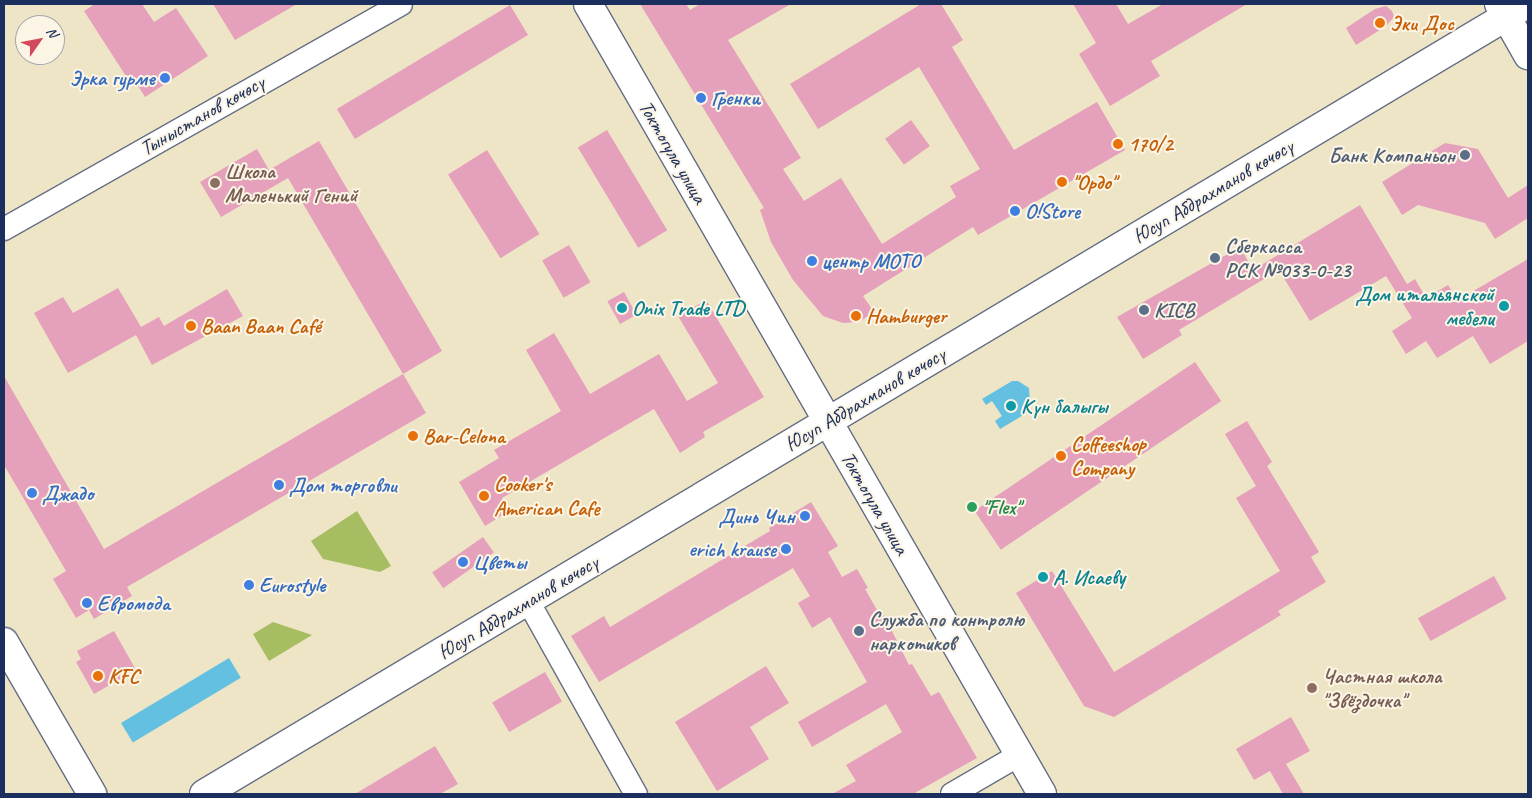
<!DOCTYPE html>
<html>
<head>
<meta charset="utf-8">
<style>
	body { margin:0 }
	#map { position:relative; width:1532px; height:798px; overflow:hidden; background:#eee5c7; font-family:Caveat,sans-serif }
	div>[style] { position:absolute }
	.green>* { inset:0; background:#a7bd62 }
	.water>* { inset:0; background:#63c0e1; transform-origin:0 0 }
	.building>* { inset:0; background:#e5a0bb; transform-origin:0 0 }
	.roads { filter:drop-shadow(1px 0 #656f83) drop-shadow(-1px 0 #656f83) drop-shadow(0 1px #656f83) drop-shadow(0 -1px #656f83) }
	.minor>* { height:22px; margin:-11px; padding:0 11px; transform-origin:11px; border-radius:11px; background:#fff }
	.secondary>* { height:28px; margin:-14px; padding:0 14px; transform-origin:14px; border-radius:14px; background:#fff }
	.primary>* { height:28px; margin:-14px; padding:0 14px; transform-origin:14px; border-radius:14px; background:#fff }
	.dots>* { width:14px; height:14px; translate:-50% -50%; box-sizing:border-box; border:2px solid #fcf5e5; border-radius:50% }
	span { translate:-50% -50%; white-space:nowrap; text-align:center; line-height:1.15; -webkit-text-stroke:4px #fcf5e5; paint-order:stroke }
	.food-label { font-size:21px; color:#c56008; font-weight:700 }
	.left { translate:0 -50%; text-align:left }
	.shop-label { font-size:21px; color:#366cbe; font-weight:700 }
	.right { translate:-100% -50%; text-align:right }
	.street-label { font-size:21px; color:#1b2f5e }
	.service-label { font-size:21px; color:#4e5e75; font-weight:700 }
	.education-label { font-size:21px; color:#785e54; font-weight:700 }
	.culture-label { font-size:21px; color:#0d838f; font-weight:700 }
	.leisure-label { font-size:21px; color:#27864d; font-weight:700 }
	.frame { position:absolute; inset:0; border:5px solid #1b2f5e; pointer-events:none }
	.north { position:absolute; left:15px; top:15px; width:50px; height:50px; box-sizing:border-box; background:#fcf5e5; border:1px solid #a2a6af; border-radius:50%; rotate:57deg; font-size:14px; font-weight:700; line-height:20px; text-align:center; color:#1b2f5e }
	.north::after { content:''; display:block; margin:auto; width:18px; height:22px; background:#d1495b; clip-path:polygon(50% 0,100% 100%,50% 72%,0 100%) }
</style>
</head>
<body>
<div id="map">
	<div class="green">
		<i style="clip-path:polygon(357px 511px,391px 566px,380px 572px,323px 559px,311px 541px)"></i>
		<i style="clip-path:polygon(273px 622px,312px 635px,269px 661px,253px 634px)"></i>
	</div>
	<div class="water">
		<i style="clip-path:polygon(1012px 381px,1018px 381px,1029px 388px,1030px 401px,1023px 410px,1025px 414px,1000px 429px,995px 421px,1002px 416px,992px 401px,986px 405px,982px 399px)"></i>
		<i style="left:229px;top:658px;width:23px;height:126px;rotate:59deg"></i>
	</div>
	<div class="building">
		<i style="clip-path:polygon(95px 4px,142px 4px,154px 22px,176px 8px,208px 56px,145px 97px,135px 81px,131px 84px,84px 11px)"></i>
		<i style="clip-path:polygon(213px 4px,297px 4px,235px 40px)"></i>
		<i style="clip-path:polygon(640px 4px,686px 4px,690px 10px,700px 4px,791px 4px,728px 40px,801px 158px,783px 169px,804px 201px,841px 178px,882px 244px,956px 197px,950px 186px,980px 169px,919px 67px,818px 129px,790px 84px,921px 4px,941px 4px,963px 40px,952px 47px,1014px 150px,1097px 102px,1125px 150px,978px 235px,973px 227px,863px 296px,874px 312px,859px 322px,843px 323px,823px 316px,793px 280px,771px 242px,760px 210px,764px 208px)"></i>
		<i style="clip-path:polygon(1073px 4px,1116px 4px,1128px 24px,1163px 4px,1247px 4px,1151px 61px,1160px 76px,1110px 106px,1079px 54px,1096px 43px)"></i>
		<i style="left:510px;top:5px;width:35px;height:202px;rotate:59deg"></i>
		<i style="clip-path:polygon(1386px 6px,1392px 11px,1394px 17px,1386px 26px,1356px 45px,1346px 28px,1375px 9px)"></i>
		<i style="left:911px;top:120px;width:32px;height:32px;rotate:54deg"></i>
		<i style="left:607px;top:130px;width:117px;height:34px;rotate:59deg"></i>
		<i style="clip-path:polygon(319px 141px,442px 351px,403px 374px,288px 178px,221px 217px,200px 182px,257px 149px,269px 170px)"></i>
		<i style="clip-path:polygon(1445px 143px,1478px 149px,1508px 198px,1528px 185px,1528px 218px,1495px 239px,1485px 223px,1418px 205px,1402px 215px,1382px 182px)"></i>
		<i style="left:487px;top:150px;width:99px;height:46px;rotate:58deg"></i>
		<i style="clip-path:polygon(1360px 205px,1407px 284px,1415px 279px,1426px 298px,1448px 285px,1458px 300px,1528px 259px,1528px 341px,1490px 364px,1473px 336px,1437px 358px,1426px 341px,1406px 354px,1392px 331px,1412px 318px,1386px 276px,1310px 321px,1279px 270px,1179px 330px,1182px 335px,1143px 359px,1117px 317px,1240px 247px,1253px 270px)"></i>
		<i style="left:569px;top:245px;width:43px;height:31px;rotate:60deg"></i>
		<i style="clip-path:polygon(118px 288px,141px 327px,159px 317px,164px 326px,227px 289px,243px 316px,152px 365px,136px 335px,68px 373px,34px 313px,63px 297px,73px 313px)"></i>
		<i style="left:624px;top:292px;width:26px;height:19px;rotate:61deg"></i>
		<i style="clip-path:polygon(706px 300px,764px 397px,703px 432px,705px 437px,680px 453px,654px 409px,502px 498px,509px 511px,485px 526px,459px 482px,499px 458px,494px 450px,561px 411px,526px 350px,554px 333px,590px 394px,659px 354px,687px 401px,718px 383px,678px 316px)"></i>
		<i style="left:1195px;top:362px;width:47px;height:266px;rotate:56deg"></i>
		<i style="clip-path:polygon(403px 374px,426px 413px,127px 587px,132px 596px,94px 619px,89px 610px,76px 618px,53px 579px,66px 571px,4px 465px,4px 376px,104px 549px)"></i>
		<i style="clip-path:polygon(1247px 421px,1272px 462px,1267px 466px,1319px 552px,1311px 557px,1326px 582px,1278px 611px,1281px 615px,1114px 717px,1084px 706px,1016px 593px,1052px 571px,1114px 672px,1280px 571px,1236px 498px,1256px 486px,1225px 434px)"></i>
		<i style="clip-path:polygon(811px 502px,838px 546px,828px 552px,842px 577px,857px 569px,868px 588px,865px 589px,881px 617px,884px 615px,909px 665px,912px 664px,931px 696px,939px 692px,977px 758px,913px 794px,832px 794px,856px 781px,846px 765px,902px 732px,886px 704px,812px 747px,798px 722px,867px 682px,830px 617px,812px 628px,798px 603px,810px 596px,793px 568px,599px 682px,571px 636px,604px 616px,610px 627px,770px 531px,769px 528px)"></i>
		<i style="left:483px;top:537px;width:19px;height:62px;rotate:55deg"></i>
		<i style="left:1494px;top:576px;width:26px;height:87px;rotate:61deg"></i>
		<i style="clip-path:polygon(114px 631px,136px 670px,94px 694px,76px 662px,81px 659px,77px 651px)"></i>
		<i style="clip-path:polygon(766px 666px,789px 703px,750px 727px,769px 759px,717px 791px,675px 722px)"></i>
		<i style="left:545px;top:672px;width:34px;height:61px;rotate:60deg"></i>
		<i style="clip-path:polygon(1291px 717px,1310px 751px,1286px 764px,1304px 794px,1283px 794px,1270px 771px,1254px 780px,1236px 749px)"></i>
		<i style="clip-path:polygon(435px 746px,458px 784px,440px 794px,355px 794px)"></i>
	</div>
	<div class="roads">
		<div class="minor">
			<i style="left:4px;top:229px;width:456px;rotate:-29.5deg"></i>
			<i style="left:528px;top:601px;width:221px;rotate:60.8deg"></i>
			<i style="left:952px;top:794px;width:78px;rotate:-30.2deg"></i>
		</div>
		<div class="secondary">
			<i style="left:588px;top:4px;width:911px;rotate:60.11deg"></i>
			<i style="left:1499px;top:4px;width:59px;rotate:60.4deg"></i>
			<i style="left:4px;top:642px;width:176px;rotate:59.9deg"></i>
		</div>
		<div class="primary">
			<i style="left:204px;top:794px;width:1541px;rotate:-30.84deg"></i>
		</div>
	</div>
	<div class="dots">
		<i style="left:1380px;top:23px;background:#e8710a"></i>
		<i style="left:165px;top:78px;background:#3f7fe0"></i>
		<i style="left:701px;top:98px;background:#3f7fe0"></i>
		<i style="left:1118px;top:144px;background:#e8710a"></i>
		<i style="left:1465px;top:155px;background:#5c6f8a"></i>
		<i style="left:1062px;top:182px;background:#e8710a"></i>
		<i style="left:215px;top:183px;background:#8d6e63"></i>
		<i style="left:1015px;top:211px;background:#3f7fe0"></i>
		<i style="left:1215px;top:258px;background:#5c6f8a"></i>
		<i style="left:812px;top:261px;background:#3f7fe0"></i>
		<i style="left:1504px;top:306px;background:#0f9aa8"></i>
		<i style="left:622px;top:308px;background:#0f9aa8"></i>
		<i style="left:1144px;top:310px;background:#5c6f8a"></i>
		<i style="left:856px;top:316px;background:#e8710a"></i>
		<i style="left:191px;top:326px;background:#e8710a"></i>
		<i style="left:1011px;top:406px;background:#0f9aa8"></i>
		<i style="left:413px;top:436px;background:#e8710a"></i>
		<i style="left:1061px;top:456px;background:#e8710a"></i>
		<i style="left:279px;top:485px;background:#3f7fe0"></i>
		<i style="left:32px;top:493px;background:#3f7fe0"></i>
		<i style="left:484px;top:496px;background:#e8710a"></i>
		<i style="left:972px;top:507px;background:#2e9e5b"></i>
		<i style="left:805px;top:516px;background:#3f7fe0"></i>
		<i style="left:786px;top:549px;background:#3f7fe0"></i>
		<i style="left:463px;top:562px;background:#3f7fe0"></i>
		<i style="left:1043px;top:577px;background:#0f9aa8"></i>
		<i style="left:249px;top:585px;background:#3f7fe0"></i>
		<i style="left:87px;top:603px;background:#3f7fe0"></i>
		<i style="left:859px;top:631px;background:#5c6f8a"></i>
		<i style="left:98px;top:676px;background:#e8710a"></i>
		<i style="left:1312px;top:688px;background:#8d6e63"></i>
	</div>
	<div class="food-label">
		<span class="left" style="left:1390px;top:23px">Эки Дос</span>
		<span class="left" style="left:1128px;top:144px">170/2</span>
		<span class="left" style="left:1072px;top:182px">"Ордо"</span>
		<span class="left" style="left:866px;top:316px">Hamburger</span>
		<span class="left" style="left:201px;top:326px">Baan Baan Café</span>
		<span class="left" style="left:423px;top:436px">Bar-Celona</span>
		<span class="left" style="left:1071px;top:456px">Coffeeshop<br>Company</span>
		<span class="left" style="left:494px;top:496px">Cooker's<br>American Cafe</span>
		<span class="left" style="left:108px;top:676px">KFC</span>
	</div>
	<div class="shop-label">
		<span class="right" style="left:155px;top:78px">Эрка гурме</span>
		<span class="left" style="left:711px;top:98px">Гренки</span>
		<span class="left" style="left:1025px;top:211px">O!Store</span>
		<span class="left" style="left:822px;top:261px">центр МОТО</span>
		<span class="left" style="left:289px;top:485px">Дом торговли</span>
		<span class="left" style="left:42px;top:493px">Джадо</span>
		<span class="right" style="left:795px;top:516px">Динь Чин</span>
		<span class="right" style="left:776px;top:549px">erich krause</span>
		<span class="left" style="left:473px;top:562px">Цветы</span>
		<span class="left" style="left:259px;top:585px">Eurostyle</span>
		<span class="left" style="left:97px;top:603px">Евромода</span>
	</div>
	<div class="street-label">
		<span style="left:202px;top:115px;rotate:-30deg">Тыныстанов көчөсү</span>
		<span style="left:673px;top:152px;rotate:60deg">Токтогула улица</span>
		<span style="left:1213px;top:191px;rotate:-31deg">Юсуп Абдрахманов көчөсү</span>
		<span style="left:865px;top:399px;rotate:-31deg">Юсуп Абдрахманов көчөсү</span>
		<span style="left:875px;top:503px;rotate:60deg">Токтогула улица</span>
		<span style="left:518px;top:607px;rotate:-31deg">Юсуп Абдрахманов көчөсү</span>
	</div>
	<div class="service-label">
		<span class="right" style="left:1455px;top:155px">Банк Компаньон</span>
		<span class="left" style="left:1225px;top:258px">Сберкасса<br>РСК №033-0-23</span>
		<span class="left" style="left:1154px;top:310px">KICB</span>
		<span class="left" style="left:869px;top:631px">Служба по контролю<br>наркотиков</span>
	</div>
	<div class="education-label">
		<span class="left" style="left:225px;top:183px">Школа<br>Маленький Гений</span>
		<span class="left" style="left:1322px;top:688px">Частная школа<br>"Звёздочка"</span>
	</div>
	<div class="culture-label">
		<span class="right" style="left:1494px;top:306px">Дом итальянской<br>мебели</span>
		<span class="left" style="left:632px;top:308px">Onix Trade LTD</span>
		<span class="left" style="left:1021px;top:406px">Күн балыгы</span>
		<span class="left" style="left:1053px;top:577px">А. Исаеву</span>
	</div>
	<div class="leisure-label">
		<span class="left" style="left:982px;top:507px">"Flex"</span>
	</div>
	<div class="frame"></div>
	<div class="north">N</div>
</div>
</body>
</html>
